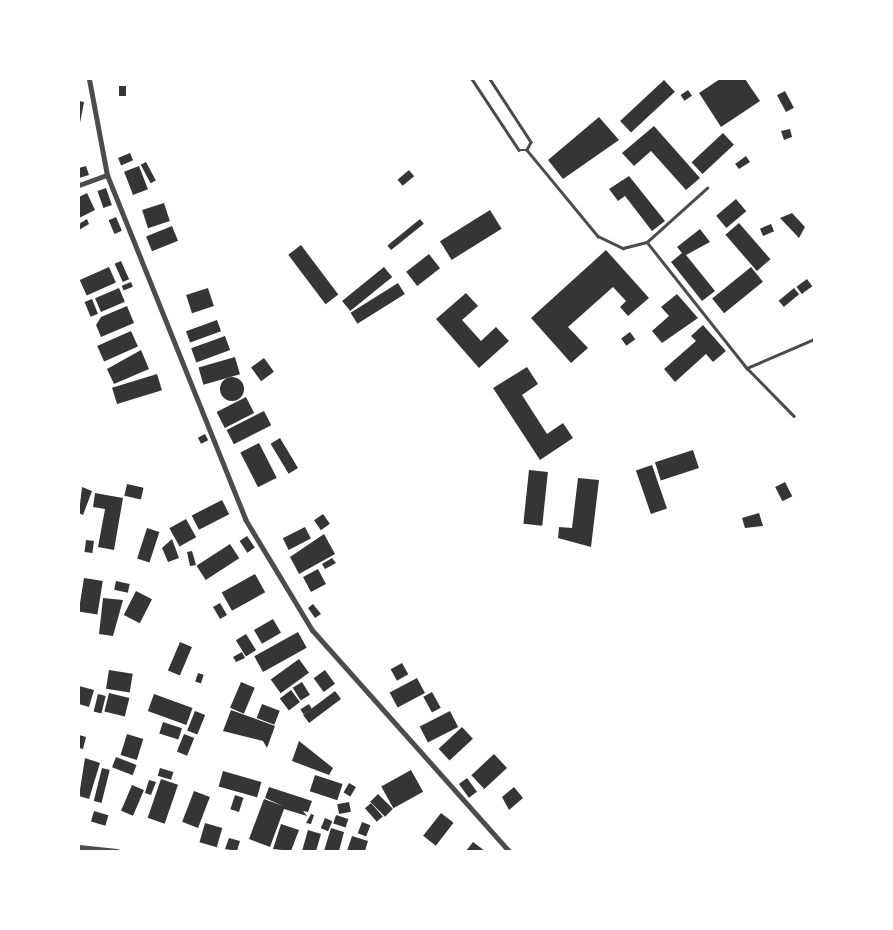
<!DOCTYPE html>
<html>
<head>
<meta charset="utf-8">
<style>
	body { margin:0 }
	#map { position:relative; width:893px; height:930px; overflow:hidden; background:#fff; font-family:Poppins,sans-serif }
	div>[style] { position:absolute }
	.building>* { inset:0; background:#353535; transform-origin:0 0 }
	.round { border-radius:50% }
	.service>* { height:2.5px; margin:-1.25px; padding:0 1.25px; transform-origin:1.25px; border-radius:1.25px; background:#4c4c4c }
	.minor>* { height:5px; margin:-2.5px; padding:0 2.5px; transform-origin:2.5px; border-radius:2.5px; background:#4c4c4c }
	span { translate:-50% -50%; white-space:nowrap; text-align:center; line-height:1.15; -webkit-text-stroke:7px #fff; paint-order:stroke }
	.frame { position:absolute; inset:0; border:80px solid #fff; pointer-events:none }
</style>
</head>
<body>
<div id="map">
	<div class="building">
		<i style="clip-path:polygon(720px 79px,745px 79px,760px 101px,721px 127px,699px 93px)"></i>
		<i style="left:664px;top:80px;width:16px;height:60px;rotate:47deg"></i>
		<i style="left:119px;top:86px;width:7px;height:10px"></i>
		<i style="left:688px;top:90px;width:7px;height:9px;rotate:56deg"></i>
		<i style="left:785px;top:91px;width:19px;height:9px;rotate:62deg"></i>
		<i style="clip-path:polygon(79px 101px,84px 102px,80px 123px,79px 123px)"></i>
		<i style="clip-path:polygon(599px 117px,619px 140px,563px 179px,548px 160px)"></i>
		<i style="clip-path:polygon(654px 126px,700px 178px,686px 190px,651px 151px,634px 166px,622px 153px)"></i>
		<i style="clip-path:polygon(790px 129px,792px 137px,784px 140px,781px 131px)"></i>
		<i style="left:723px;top:133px;width:16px;height:43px;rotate:47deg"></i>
		<i style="left:130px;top:153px;width:8px;height:13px;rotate:67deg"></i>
		<i style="clip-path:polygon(746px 156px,750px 162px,739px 169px,735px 164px)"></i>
		<i style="left:146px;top:162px;width:21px;height:6px;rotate:62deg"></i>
		<i style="clip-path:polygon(86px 166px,89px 175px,79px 178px,79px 168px)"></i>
		<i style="left:139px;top:166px;width:25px;height:16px;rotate:69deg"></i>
		<i style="left:409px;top:170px;width:8px;height:15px;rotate:50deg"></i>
		<i style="clip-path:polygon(629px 176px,665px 221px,652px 231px,625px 196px,618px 201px,609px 189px)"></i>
		<i style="left:106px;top:188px;width:18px;height:9px;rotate:71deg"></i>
		<i style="clip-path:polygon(87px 193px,95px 210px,79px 218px,79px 197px)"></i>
		<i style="left:736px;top:199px;width:16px;height:26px;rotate:50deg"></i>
		<i style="left:164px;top:203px;width:19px;height:23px;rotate:72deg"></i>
		<i style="left:490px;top:210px;width:22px;height:59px;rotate:58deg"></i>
		<i style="clip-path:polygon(792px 213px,805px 227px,799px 238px,780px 218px)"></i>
		<i style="left:116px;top:217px;width:15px;height:8px;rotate:67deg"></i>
		<i style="clip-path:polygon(87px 219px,89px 224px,79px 230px,79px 224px)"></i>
		<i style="left:420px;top:219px;width:6px;height:42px;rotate:51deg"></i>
		<i style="left:739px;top:223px;width:48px;height:18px;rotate:49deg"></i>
		<i style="left:771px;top:224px;width:8px;height:12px;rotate:67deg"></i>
		<i style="left:172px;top:226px;width:16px;height:28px;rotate:68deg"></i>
		<i style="clip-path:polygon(700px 229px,710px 242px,686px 255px,715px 291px,702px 301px,671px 262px,682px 253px,677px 247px)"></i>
		<i style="left:301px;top:245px;width:62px;height:16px;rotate:53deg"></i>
		<i style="clip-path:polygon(606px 250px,649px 298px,628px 316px,620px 307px,626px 301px,613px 287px,568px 327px,588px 348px,571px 363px,531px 318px)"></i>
		<i style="left:429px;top:254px;width:18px;height:29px;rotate:52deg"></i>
		<i style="left:121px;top:261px;width:20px;height:7px;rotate:66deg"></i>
		<i style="left:109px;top:267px;width:17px;height:32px;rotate:66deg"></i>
		<i style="left:384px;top:267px;width:13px;height:54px;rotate:51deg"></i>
		<i style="left:751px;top:267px;width:19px;height:50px;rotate:51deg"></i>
		<i style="left:807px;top:279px;width:9px;height:13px;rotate:54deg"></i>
		<i style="left:131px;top:282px;width:5px;height:10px;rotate:68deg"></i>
		<i style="left:398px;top:283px;width:13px;height:56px;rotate:58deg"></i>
		<i style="left:119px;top:288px;width:15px;height:26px;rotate:67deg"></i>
		<i style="left:208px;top:288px;width:19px;height:23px;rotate:72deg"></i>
		<i style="left:794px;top:288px;width:8px;height:20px;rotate:50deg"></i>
		<i style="clip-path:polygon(466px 293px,478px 306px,462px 320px,481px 341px,496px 327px,509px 341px,479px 368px,436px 319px)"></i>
		<i style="clip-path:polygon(677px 294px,698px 318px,662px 343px,652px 331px,669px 316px,661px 307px)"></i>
		<i style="left:92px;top:299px;width:16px;height:8px;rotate:68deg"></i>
		<i style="clip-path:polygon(127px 306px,134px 323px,101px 337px,96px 325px,101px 317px)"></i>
		<i style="left:217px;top:320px;width:12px;height:33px;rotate:70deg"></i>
		<i style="clip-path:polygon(703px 325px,726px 351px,713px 362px,706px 354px,675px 382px,664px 369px,696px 341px,691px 336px)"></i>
		<i style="left:131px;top:331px;width:17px;height:37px;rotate:66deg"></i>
		<i style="left:630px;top:332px;width:9px;height:11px;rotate:54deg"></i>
		<i style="left:225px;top:336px;width:15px;height:36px;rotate:70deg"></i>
		<i style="clip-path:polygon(141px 350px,149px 369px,114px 384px,107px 369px)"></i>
		<i style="left:235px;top:357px;width:18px;height:38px;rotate:74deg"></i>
		<i style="left:264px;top:358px;width:17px;height:16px;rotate:54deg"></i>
		<i style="clip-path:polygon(527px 367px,538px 384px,522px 395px,547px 434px,563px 423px,573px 438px,540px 460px,493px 388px)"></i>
		<i style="left:157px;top:374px;width:17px;height:47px;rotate:73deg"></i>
		<i class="round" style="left:220px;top:377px;width:24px;height:24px"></i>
		<i style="left:246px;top:397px;width:18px;height:33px;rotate:63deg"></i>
		<i style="left:264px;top:411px;width:16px;height:42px;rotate:63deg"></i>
		<i style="left:205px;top:434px;width:7px;height:8px;rotate:63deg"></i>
		<i style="left:280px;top:438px;width:35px;height:11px;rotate:59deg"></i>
		<i style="left:259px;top:443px;width:39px;height:21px;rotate:63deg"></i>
		<i style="left:693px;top:450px;width:19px;height:40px;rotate:72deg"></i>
		<i style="left:652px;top:465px;width:46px;height:17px;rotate:71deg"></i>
		<i style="left:529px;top:470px;width:19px;height:54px;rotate:6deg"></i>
		<i style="clip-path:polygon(578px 478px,599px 480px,591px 547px,558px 538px,559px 527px,572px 528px)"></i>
		<i style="left:785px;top:482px;width:16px;height:11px;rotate:63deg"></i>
		<i style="left:127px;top:484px;width:17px;height:12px;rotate:13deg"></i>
		<i style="clip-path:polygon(82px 487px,92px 491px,83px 515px,79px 513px)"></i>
		<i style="clip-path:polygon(95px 493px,123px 498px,114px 550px,98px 547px,105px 509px,93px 507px)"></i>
		<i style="left:222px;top:500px;width:16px;height:34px;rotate:63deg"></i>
		<i style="clip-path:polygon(759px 513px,763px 526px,745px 528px,742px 518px)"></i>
		<i style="left:323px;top:514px;width:12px;height:11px;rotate:55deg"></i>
		<i style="left:186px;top:519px;width:21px;height:19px;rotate:61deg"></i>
		<i style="left:305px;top:527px;width:13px;height:25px;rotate:63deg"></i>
		<i style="left:147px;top:528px;width:13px;height:32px;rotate:18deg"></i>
		<i style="clip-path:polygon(324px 534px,335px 554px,299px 574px,290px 557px)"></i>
		<i style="left:247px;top:536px;width:14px;height:9px;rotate:56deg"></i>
		<i style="clip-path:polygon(172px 539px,179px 558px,168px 562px,162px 548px)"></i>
		<i style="left:86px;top:540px;width:8px;height:12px;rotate:7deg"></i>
		<i style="left:230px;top:544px;width:17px;height:40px;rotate:57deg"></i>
		<i style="clip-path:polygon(192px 551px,196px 565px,190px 566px,187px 552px)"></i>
		<i style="clip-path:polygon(332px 558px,336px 563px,325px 569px,322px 564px)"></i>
		<i style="left:318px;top:569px;width:17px;height:17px;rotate:62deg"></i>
		<i style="left:255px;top:574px;width:21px;height:38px;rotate:61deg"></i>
		<i style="left:84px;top:578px;width:19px;height:34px;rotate:9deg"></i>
		<i style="left:116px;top:581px;width:14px;height:9px;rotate:12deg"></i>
		<i style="left:136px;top:591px;width:18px;height:27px;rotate:27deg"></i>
		<i style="clip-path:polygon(103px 598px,123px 600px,113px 636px,99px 634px)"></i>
		<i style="left:220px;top:603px;width:14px;height:8px;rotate:60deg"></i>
		<i style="clip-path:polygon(313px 604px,321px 614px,315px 618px,308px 608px)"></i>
		<i style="left:273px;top:619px;width:16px;height:22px;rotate:60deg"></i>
		<i style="left:298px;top:632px;width:18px;height:50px;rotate:61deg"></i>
		<i style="left:246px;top:634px;width:19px;height:12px;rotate:58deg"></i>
		<i style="left:180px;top:642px;width:13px;height:31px;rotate:23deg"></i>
		<i style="clip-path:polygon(242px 652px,245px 658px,236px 662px,233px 657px)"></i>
		<i style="left:299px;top:659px;width:17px;height:35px;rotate:54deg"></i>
		<i style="left:402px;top:663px;width:13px;height:13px;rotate:61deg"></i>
		<i style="left:109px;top:670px;width:24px;height:19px;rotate:9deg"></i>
		<i style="left:325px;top:670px;width:17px;height:14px;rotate:54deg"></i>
		<i style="left:198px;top:673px;width:6px;height:9px;rotate:18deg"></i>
		<i style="left:417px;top:678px;width:17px;height:31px;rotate:62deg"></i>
		<i style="left:241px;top:682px;width:15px;height:28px;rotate:23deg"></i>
		<i style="left:302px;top:682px;width:15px;height:11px;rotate:58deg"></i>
		<i style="clip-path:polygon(79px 686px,94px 690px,89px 707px,79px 704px)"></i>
		<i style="left:291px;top:690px;width:15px;height:14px;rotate:53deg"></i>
		<i style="left:335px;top:691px;width:10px;height:40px;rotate:53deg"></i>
		<i style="left:432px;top:692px;width:18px;height:10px;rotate:61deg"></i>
		<i style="left:109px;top:693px;width:21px;height:19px;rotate:14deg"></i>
		<i style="left:98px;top:694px;width:8px;height:18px;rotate:14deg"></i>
		<i style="left:154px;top:694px;width:41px;height:18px;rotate:20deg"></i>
		<i style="left:262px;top:704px;width:19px;height:15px;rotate:21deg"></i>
		<i style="left:309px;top:704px;width:6px;height:10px;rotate:59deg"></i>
		<i style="clip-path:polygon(231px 710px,275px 726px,267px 748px,263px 741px,223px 731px)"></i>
		<i style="left:195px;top:711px;width:11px;height:21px;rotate:22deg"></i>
		<i style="left:450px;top:711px;width:18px;height:34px;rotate:63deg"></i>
		<i style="left:163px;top:722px;width:20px;height:12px;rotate:18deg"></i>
		<i style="left:462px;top:727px;width:16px;height:32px;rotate:47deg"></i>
		<i style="left:127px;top:734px;width:17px;height:22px;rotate:17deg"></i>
		<i style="left:184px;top:734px;width:11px;height:19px;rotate:22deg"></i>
		<i style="clip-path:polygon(79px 735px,86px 737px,83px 749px,79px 748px)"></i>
		<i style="clip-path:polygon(299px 741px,333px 768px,329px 775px,292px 761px)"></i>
		<i style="left:494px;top:754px;width:19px;height:31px;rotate:47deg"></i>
		<i style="left:116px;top:757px;width:22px;height:11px;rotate:21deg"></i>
		<i style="clip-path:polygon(85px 758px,100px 763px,89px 799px,79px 796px)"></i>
		<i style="left:102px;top:768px;width:8px;height:34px;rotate:14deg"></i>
		<i style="left:160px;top:768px;width:14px;height:8px;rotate:17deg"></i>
		<i style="left:411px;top:770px;width:25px;height:34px;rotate:61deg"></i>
		<i style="left:223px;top:771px;width:40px;height:16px;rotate:16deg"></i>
		<i style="left:315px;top:775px;width:29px;height:17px;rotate:18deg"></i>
		<i style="left:467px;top:778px;width:17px;height:10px;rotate:54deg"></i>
		<i style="left:161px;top:779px;width:18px;height:41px;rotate:19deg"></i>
		<i style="clip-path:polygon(149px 780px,156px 782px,151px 795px,145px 793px)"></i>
		<i style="left:349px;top:783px;width:8px;height:11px;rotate:30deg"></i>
		<i style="left:132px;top:785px;width:13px;height:28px;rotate:23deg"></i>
		<i style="clip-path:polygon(269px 787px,312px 801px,308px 812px,303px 811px,307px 816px,284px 809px,270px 847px,249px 839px,264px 799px,283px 806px,265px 798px)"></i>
		<i style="clip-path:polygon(514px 787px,523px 798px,509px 810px,502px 797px)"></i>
		<i style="left:194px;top:791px;width:17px;height:33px;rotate:21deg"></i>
		<i style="left:378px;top:794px;width:21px;height:11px;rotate:45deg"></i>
		<i style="left:235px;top:795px;width:9px;height:15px;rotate:18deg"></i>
		<i style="left:349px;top:802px;width:10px;height:12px;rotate:79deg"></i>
		<i style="left:371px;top:803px;width:18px;height:8px;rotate:49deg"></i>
		<i style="left:94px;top:811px;width:15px;height:11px;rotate:16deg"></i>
		<i style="left:441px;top:813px;width:16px;height:29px;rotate:38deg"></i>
		<i style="clip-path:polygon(311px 814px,314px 815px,311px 824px,306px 823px)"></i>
		<i style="left:336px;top:815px;width:13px;height:9px;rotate:18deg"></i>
		<i style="left:325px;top:818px;width:8px;height:11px;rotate:23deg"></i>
		<i style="left:362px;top:822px;width:9px;height:12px;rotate:21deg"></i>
		<i style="left:205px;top:823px;width:18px;height:20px;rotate:16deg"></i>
		<i style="clip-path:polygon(281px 824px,299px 830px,291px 851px,273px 849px)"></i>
		<i style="clip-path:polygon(331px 828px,344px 832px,339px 851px,324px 851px)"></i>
		<i style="clip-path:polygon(308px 830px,321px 834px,316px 851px,302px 851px)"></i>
		<i style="clip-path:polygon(352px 836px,368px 841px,365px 851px,347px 851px)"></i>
		<i style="clip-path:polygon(229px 838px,240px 841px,237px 851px,225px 849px)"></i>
		<i style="clip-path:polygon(473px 842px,485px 851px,466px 851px)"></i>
	</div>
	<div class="service">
		<i style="left:472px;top:79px;width:85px;rotate:56.5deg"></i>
		<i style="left:519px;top:150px;width:8px"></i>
		<i style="left:490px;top:79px;width:75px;rotate:56.9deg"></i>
		<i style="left:531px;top:142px;width:9px;rotate:117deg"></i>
		<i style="left:527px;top:150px;width:112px;rotate:50.5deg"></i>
		<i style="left:598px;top:236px;width:28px;rotate:26deg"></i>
		<i style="left:623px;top:248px;width:25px;rotate:-14deg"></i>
		<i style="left:647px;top:242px;width:81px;rotate:-42deg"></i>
		<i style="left:647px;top:242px;width:161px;rotate:51.6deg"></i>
		<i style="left:747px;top:368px;width:67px;rotate:45.6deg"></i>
		<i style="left:747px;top:368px;width:73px;rotate:-23.4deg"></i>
	</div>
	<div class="minor">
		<i style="left:89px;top:79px;width:98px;rotate:79.4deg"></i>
		<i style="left:107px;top:175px;width:371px;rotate:68.1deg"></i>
		<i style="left:245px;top:519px;width:130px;rotate:58.9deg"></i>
		<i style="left:312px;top:630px;width:296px;rotate:48.3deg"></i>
		<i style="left:79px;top:185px;width:30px;rotate:-20deg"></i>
		<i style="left:79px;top:847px;width:38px;rotate:6deg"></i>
	</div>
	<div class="frame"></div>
</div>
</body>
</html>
